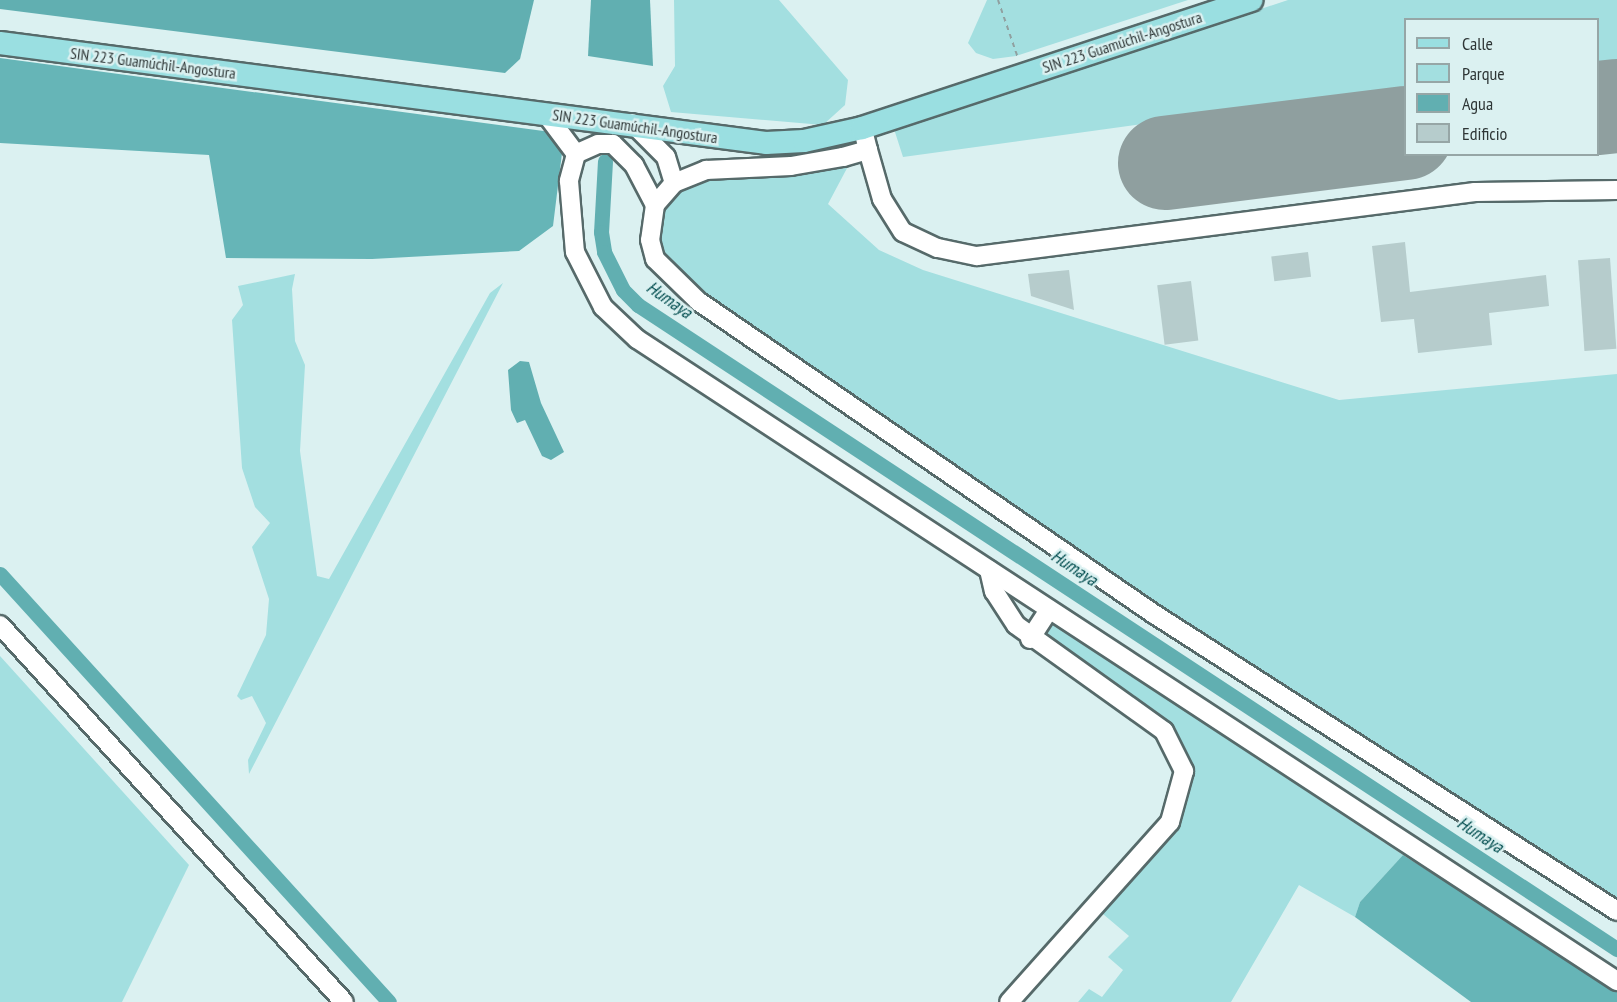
<!DOCTYPE html>
<html>
<head>
<meta charset="utf-8">
<style>
	body { margin:0 }
	#map { position:relative; width:1617px; height:1002px; overflow:hidden; background:#dbf1f1; font-family:"PT Sans Narrow",sans-serif }
	div>[style] { position:absolute }
	.green>* { inset:0; background:#a3dfe0 }
	.forest>* { inset:0; background:#66b5b7 }
	.water>* { inset:0; background:#61afb1 }
	.canal>* { height:15px; margin:-7.5px; padding:0 7.5px; transform-origin:7.5px; border-radius:7.5px; background:#61afb1 }
	.runway>* { height:94px; margin:-47px; padding:0 47px; transform-origin:47px; border-radius:47px; background:#8f9f9f }
	.building>* { inset:0; background:#b6cccc; transform-origin:0 0 }
	.path>* { height:2px; margin-top:-1px; transform-origin:0; background:repeating-linear-gradient(90deg,#90a0a0 0 4.5px,transparent 0 9px) }
	.roads { filter:drop-shadow(2px 0 #566a6a) drop-shadow(-2px 0 #566a6a) drop-shadow(0 2px #566a6a) drop-shadow(0 -2px #566a6a) }
	.minor>* { height:18px; margin:-9px; padding:0 9px; transform-origin:9px; border-radius:9px; background:#fff }
	.major>* { height:22px; margin:-11px; padding:0 11px; transform-origin:11px; border-radius:11px; background:#9adfe1 }
	span { translate:-50% -50%; white-space:nowrap; text-align:center; line-height:1.15; -webkit-text-stroke:5px #dbf1f1; paint-order:stroke }
	.street-label { font-size:16px; color:#2e3636 }
	.water-label { font-size:18px; color:#004c4e; font-style:italic }
	.legend { position:absolute; left:1404px; top:18px; width:195px; height:138px; box-sizing:border-box; background:#dbf1f1; border:2px solid #96a6a6; margin:0; padding:8px 10px; list-style:none; font-size:18px; color:#2e3636 }
	.legend li { display:flex; align-items:center; gap:12px; height:30px }
	.legend b { width:30px; border:2px solid #96a6a6 }
</style>
</head>
<body>
<div id="map">
	<div class="green">
		<i style="clip-path:polygon(674px 0,779px 0,848px 80px,845px 105px,823px 125px,671px 112px,663px 86px,675px 66px)"></i>
		<i style="clip-path:polygon(987px 0,1188px 0,1016px 56px,993px 59px,976px 53px,968px 43px)"></i>
		<i style="clip-path:polygon(1288px 0,1617px 0,1617px 89px,1598px 92px,1598px 20px,1406px 20px,1405px 116px,1163px 148px,1157px 122px,903px 157px,894px 129px)"></i>
		<i style="clip-path:polygon(854px 155px,828px 204px,879px 250px,923px 270px,1339px 400px,1617px 374px,1617px 909px,696px 311px,658px 269px,651px 202px,690px 170px)"></i>
		<i style="clip-path:polygon(295px 274px,292px 289px,295px 341px,305px 365px,300px 451px,317px 576px,329px 579px,490px 293px,503px 283px,249px 774px,248px 760px,266px 723px,252px 696px,241px 700px,237px 696px,266px 635px,269px 599px,252px 547px,270px 523px,255px 507px,242px 468px,232px 320px,243px 305px,238px 286px)"></i>
		<i style="clip-path:polygon(1051px 622px,1403px 855px,1360px 902px,1355px 917px,1299px 885px,1231px 1002px,1078px 1002px,1089px 989px,1102px 997px,1123px 970px,1108px 957px,1129px 936px,1090px 903px,1164px 825px,1182px 759px,1041px 639px)"></i>
		<i style="clip-path:polygon(0 656px,189px 865px,122px 1002px,0 1002px)"></i>
	</div>
	<div class="forest">
		<i style="clip-path:polygon(0 58px,551px 132px,562px 153px,553px 226px,519px 251px,372px 259px,226px 258px,209px 155px,0 143px)"></i>
		<i style="clip-path:polygon(1403px 855px,1617px 989px,1617px 1002px,1471px 1002px,1355px 917px,1360px 902px)"></i>
	</div>
	<div class="water">
		<i style="clip-path:polygon(0 0,534px 0,520px 59px,505px 73px,0 9px)"></i>
		<i style="clip-path:polygon(591px 0,650px 0,653px 66px,588px 56px)"></i>
		<i style="clip-path:polygon(520px 361px,529px 362px,541px 403px,564px 452px,551px 460px,542px 456px,525px 420px,517px 423px,511px 410px,508px 370px)"></i>
	</div>
	<div class="canal">
		<i style="left:605px;top:161px;width:71px;rotate:93.2deg"></i>
		<i style="left:601px;top:232px;width:20px;rotate:81deg"></i>
		<i style="left:604px;top:252px;width:42px;rotate:63.4deg"></i>
		<i style="left:623px;top:290px;width:21px;rotate:45deg"></i>
		<i style="left:638px;top:305px;width:1172px;rotate:33.34deg"></i>
		<i style="left:0;top:574px;width:578px;rotate:47.73deg"></i>
	</div>
	<div class="runway">
		<i style="left:1598px;top:108px;width:19px;rotate:-6deg"></i>
		<i style="left:1165px;top:163px;width:243px;rotate:-7.1deg"></i>
	</div>
	<div class="building">
		<i style="clip-path:polygon(1405px 242px,1410px 292px,1546px 275px,1549px 306px,1489px 313px,1492px 345px,1418px 353px,1414px 319px,1381px 322px,1372px 246px)"></i>
		<i style="left:1308px;top:252px;width:25px;height:37px;rotate:83deg"></i>
		<i style="left:1610px;top:258px;width:91px;height:32px;rotate:86deg"></i>
		<i style="clip-path:polygon(1069px 270px,1074px 310px,1031px 296px,1028px 274px)"></i>
		<i style="left:1191px;top:281px;width:60px;height:34px;rotate:83deg"></i>
	</div>
	<div class="path">
		<i style="left:998px;top:0;width:61px;rotate:71deg"></i>
	</div>
	<div class="roads">
		<div class="minor">
			<i style="left:546px;top:114px;width:50px;rotate:53.1deg"></i>
			<i style="left:632px;top:123px;width:48px;rotate:45deg"></i>
			<i style="left:666px;top:157px;width:27px;rotate:73deg"></i>
			<i style="left:674px;top:183px;width:29px;rotate:131deg"></i>
			<i style="left:655px;top:205px;width:35px;rotate:98deg"></i>
			<i style="left:650px;top:240px;width:20px;rotate:75deg"></i>
			<i style="left:655px;top:259px;width:60px;rotate:44.3deg"></i>
			<i style="left:698px;top:301px;width:553px;rotate:34.47deg"></i>
			<i style="left:1154px;top:614px;width:550px;rotate:32.68deg"></i>
			<i style="left:868px;top:150px;width:51px;rotate:74.1deg"></i>
			<i style="left:882px;top:199px;width:39px;rotate:58deg"></i>
			<i style="left:903px;top:232px;width:38px;rotate:25deg"></i>
			<i style="left:938px;top:248px;width:40px;rotate:12deg"></i>
			<i style="left:977px;top:256px;width:502px;rotate:-7.32deg"></i>
			<i style="left:1475px;top:192px;width:142px;rotate:-0.8deg"></i>
			<i style="left:674px;top:183px;width:35px;rotate:-22deg"></i>
			<i style="left:706px;top:170px;width:85px;rotate:-2.7deg"></i>
			<i style="left:791px;top:166px;width:53px;rotate:-9.8deg"></i>
			<i style="left:843px;top:157px;width:26px;rotate:-16deg"></i>
			<i style="left:868px;top:150px;width:12px;rotate:-104deg"></i>
			<i style="left:655px;top:205px;width:45px;rotate:-117.7deg"></i>
			<i style="left:634px;top:165px;width:30px;rotate:-135deg"></i>
			<i style="left:613px;top:144px;width:15px;rotate:180deg"></i>
			<i style="left:598px;top:144px;width:24px;rotate:156deg"></i>
			<i style="left:576px;top:154px;width:28px;rotate:105deg"></i>
			<i style="left:569px;top:181px;width:71px;rotate:85.2deg"></i>
			<i style="left:575px;top:252px;width:62px;rotate:63deg"></i>
			<i style="left:603px;top:307px;width:47px;rotate:43.3deg"></i>
			<i style="left:637px;top:339px;width:1172px;rotate:33.23deg"></i>
			<i style="left:989px;top:570px;width:22px;rotate:77deg"></i>
			<i style="left:994px;top:591px;width:40px;rotate:57.1deg"></i>
			<i style="left:1016px;top:625px;width:182px;rotate:35.6deg"></i>
			<i style="left:1164px;top:731px;width:45px;rotate:63.4deg"></i>
			<i style="left:1184px;top:771px;width:53px;rotate:105.4deg"></i>
			<i style="left:1170px;top:822px;width:241px;rotate:131.8deg"></i>
			<i style="left:0;top:625px;width:510px;rotate:47.62deg"></i>
			<i style="left:1030px;top:639px;width:35px;rotate:-57deg"></i>
		</div>
		<div class="major">
			<i style="left:0;top:43px;width:772px;rotate:7.44deg"></i>
			<i style="left:766px;top:143px;width:38px;rotate:-3deg"></i>
			<i style="left:804px;top:141px;width:59px;rotate:-12.6deg"></i>
			<i style="left:862px;top:128px;width:410px;rotate:-18.2deg"></i>
		</div>
	</div>
	<div class="street-label">
		<span style="left:1122px;top:42px;rotate:-18deg">SIN 223 Guamúchil-Angostura</span>
		<span style="left:153px;top:63px;rotate:7deg">SIN 223 Guamúchil-Angostura</span>
		<span style="left:635px;top:126px;rotate:8deg">SIN 223 Guamúchil-Angostura</span>
	</div>
	<div class="water-label">
		<span style="left:669px;top:300px;rotate:35deg">Humaya</span>
		<span style="left:1074px;top:568px;rotate:33deg">Humaya</span>
		<span style="left:1480px;top:835px;rotate:33deg">Humaya</span>
	</div>
	<ul class="legend">
	<li><b style="height:8px;background:#9adfe1"></b>Calle</li>
	<li><b style="height:16px;background:#a3dfe0"></b>Parque</li>
	<li><b style="height:16px;background:#61afb1"></b>Agua</li>
	<li><b style="height:16px;background:#b6cccc"></b>Edificio</li>
	</ul>
</div>
</body>
</html>
